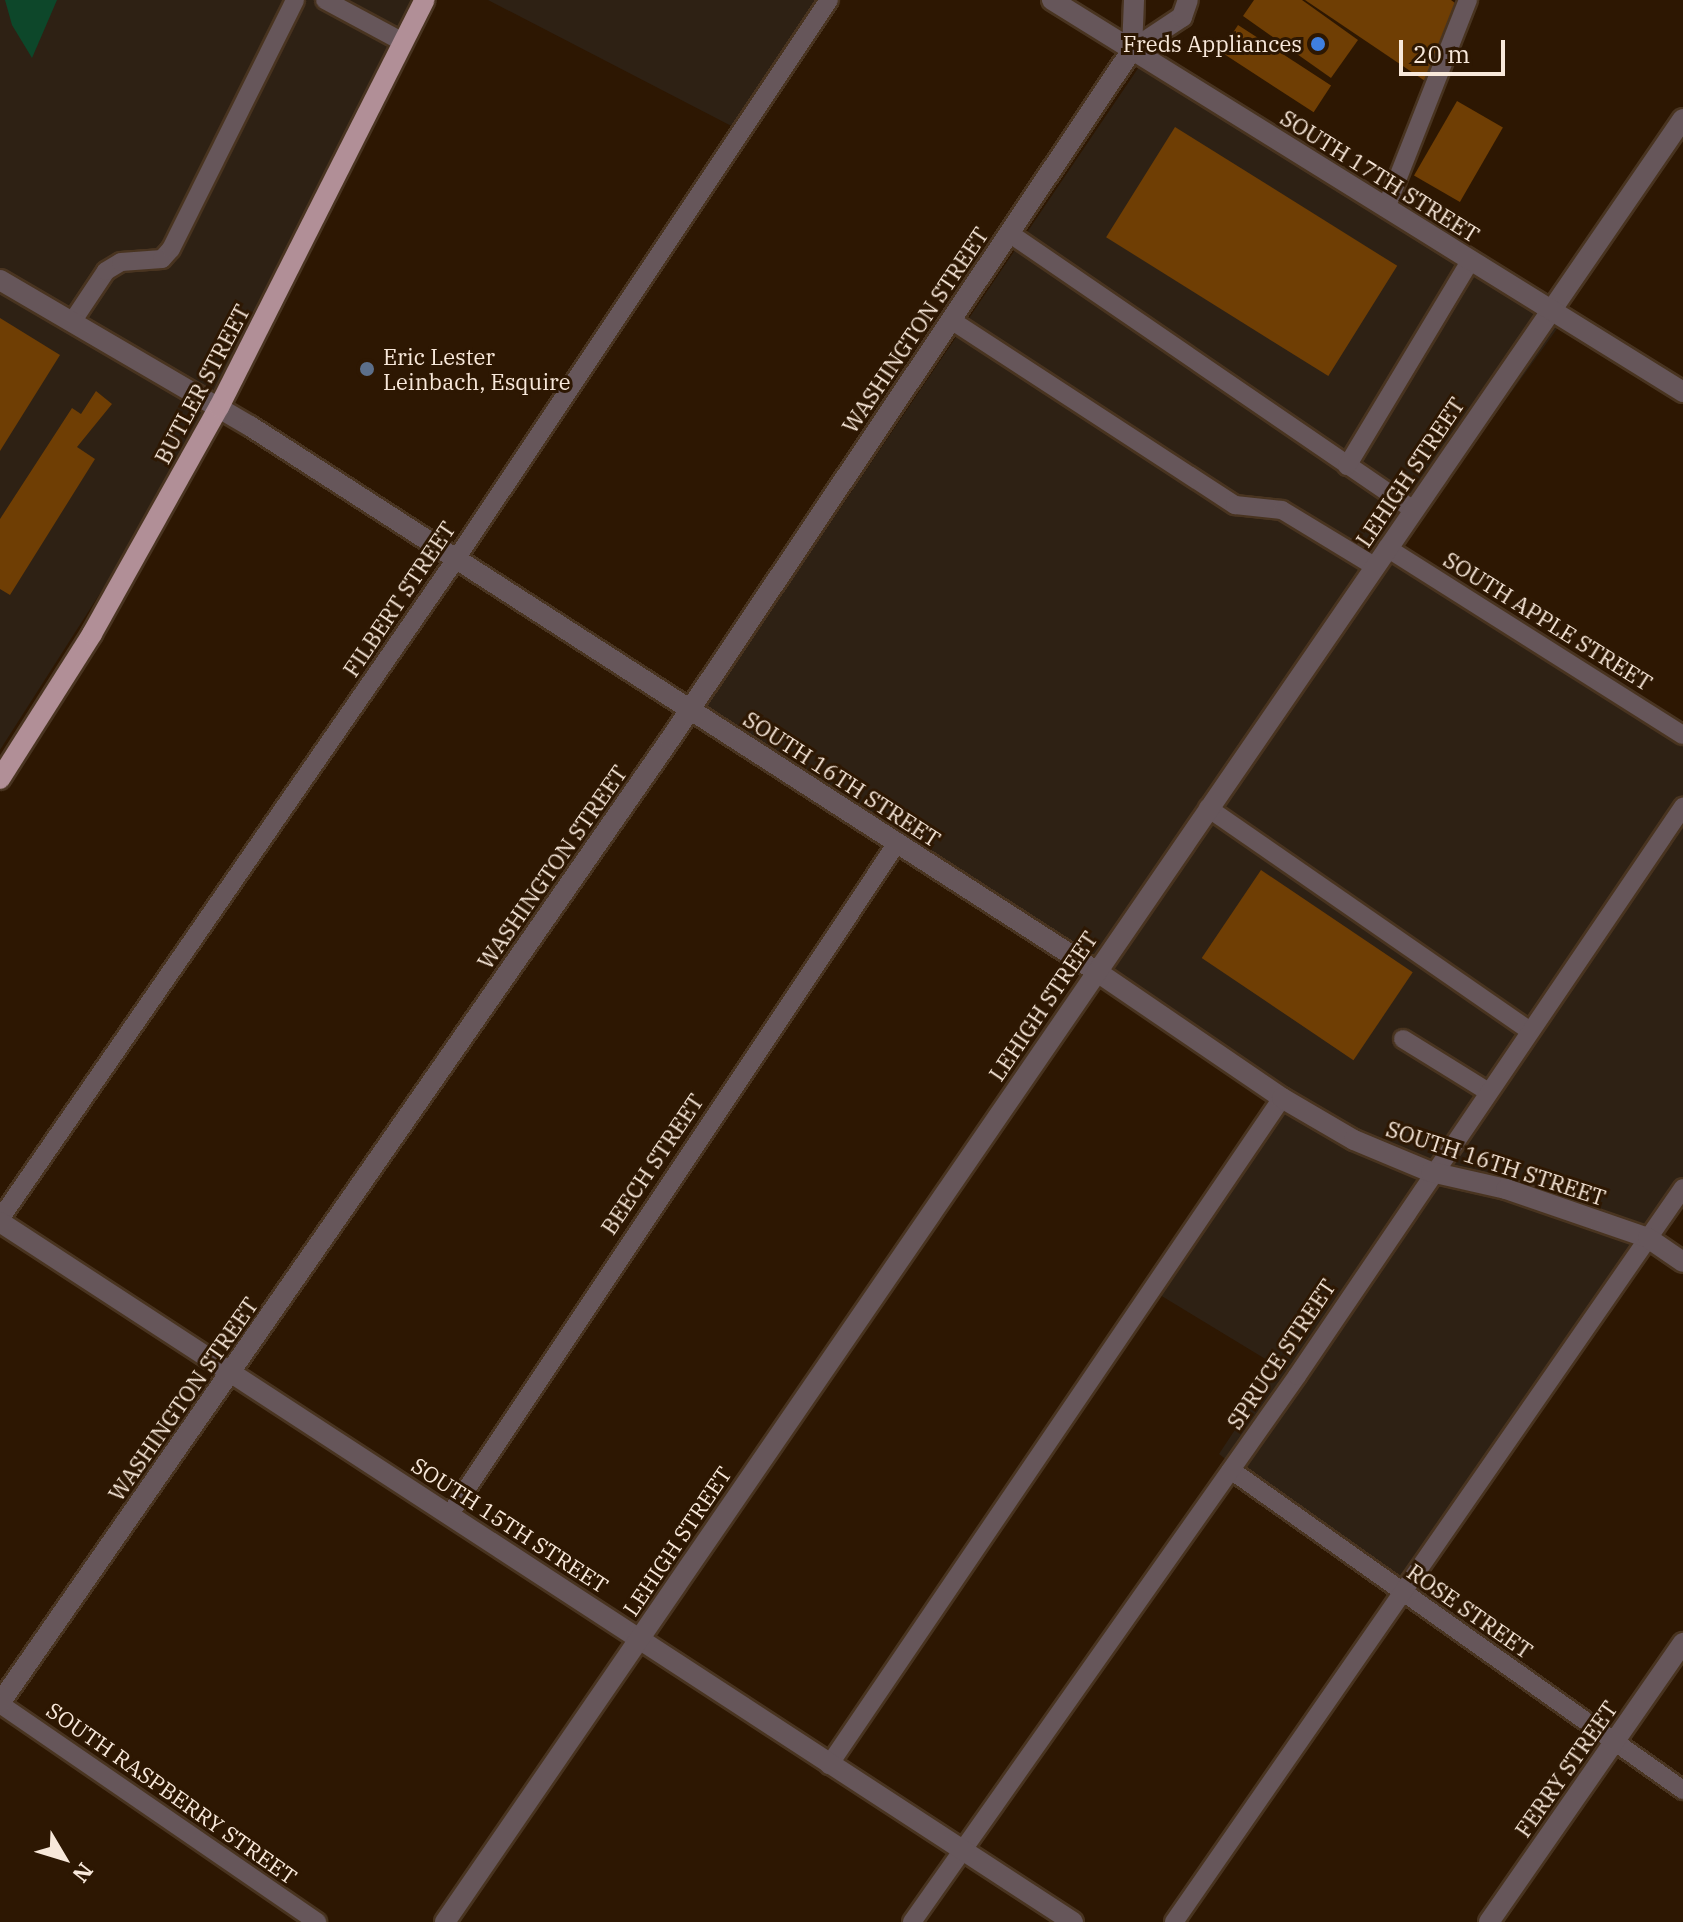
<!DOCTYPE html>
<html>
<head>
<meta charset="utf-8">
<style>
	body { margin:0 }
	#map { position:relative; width:1683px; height:1922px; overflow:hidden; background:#2d1702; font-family:"IBM Plex Serif",serif }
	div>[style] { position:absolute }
	.commercial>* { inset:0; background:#2e2114 }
	.green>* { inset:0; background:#0d472a }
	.building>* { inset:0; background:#6f3e04; transform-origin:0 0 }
	.roads { filter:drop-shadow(2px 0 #493420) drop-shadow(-2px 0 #493420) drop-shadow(0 2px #493420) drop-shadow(0 -2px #493420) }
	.service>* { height:18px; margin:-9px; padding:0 9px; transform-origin:9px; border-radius:9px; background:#66565a }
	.minor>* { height:20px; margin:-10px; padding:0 10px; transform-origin:10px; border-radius:10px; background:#66565a }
	.tertiary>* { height:20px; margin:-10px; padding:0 10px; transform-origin:10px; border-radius:10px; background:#66565a }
	.primary>* { height:20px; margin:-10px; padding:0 10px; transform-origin:10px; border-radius:10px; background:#b18f97 }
	.dots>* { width:22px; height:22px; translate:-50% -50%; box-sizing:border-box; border:4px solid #2d1702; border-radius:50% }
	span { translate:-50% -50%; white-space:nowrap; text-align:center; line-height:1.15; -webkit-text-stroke:6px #2d1702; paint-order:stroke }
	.poi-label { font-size:22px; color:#f8e8da }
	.right { translate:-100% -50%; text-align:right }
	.left { translate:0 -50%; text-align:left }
	.street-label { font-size:22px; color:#f8e8da }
	.north { position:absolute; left:24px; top:1818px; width:80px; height:80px; -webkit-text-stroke:6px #2d1702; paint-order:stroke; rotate:128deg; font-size:22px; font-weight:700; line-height:32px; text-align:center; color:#f8e8da }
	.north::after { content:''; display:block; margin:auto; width:28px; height:36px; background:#f8e8da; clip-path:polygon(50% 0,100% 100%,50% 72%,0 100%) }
	.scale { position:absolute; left:1399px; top:40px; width:106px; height:36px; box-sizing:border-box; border:4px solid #f8e8da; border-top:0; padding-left:10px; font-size:24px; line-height:28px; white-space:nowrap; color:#f8e8da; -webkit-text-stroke:6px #2d1702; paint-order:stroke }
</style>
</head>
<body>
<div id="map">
	<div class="commercial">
		<i style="clip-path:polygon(0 0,433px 0,226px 396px,0 750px)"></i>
		<i style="clip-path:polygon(488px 0,835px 0,743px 132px)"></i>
		<i style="clip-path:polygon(1145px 58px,1567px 315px,1395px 553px,1683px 725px,1683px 1198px,1403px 1596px,1219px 1454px,1277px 1366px,1160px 1295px,1292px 1093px,705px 708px)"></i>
	</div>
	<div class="green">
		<i style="clip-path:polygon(5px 0,57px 0,32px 58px,12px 25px)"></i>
	</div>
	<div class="building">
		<i style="clip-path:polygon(1254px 0,1302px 0,1358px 40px,1331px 78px,1243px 16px)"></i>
		<i style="clip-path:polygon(1305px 0,1451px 0,1455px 3px,1428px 83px)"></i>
		<i style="left:1238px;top:25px;width:111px;height:32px;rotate:33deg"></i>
		<i style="left:1457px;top:101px;width:53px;height:86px;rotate:30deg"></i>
		<i style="left:1175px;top:127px;width:262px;height:130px;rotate:32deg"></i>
		<i style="clip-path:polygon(0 318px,60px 355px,0 451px)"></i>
		<i style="clip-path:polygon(96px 391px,112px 404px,77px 447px,95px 459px,10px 595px,0 589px,0 519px,72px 408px,81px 414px)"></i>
		<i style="left:1261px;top:870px;width:183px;height:106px;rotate:34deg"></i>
	</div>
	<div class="roads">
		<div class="service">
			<i style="left:325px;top:0;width:89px;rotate:28.3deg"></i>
			<i style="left:1386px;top:208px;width:224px;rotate:-68.5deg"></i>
			<i style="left:1009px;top:233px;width:490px;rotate:34.4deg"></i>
			<i style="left:951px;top:320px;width:339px;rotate:33.1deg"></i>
			<i style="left:1235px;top:505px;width:47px;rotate:6.1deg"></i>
			<i style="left:1282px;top:510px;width:108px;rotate:31.3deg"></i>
			<i style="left:72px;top:322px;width:61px;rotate:-56.3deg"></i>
			<i style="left:106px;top:271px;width:17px;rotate:-31deg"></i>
			<i style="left:121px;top:262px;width:41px;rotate:-4.2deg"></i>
			<i style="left:162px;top:259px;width:13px;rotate:-48deg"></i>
			<i style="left:171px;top:249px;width:278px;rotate:-63.5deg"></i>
			<i style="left:1347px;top:466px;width:239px;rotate:-59deg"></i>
			<i style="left:1387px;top:548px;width:350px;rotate:32.3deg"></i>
			<i style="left:1208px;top:808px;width:390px;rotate:34.7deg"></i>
			<i style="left:1403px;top:1039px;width:99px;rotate:31.8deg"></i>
			<i style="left:0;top:1219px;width:802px;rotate:-55.36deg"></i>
			<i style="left:456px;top:559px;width:672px;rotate:-56.29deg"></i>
			<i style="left:1231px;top:1470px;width:554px;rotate:35.3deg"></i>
			<i style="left:450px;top:1514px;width:806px;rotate:-56.33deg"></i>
			<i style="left:0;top:1704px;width:385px;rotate:34.5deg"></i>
			<i style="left:829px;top:1765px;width:806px;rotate:-55.82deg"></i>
			<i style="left:912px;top:1922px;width:668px;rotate:-54.81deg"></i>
			<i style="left:1297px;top:1376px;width:688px;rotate:-55.85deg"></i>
			<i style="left:1174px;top:1922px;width:893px;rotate:-55.26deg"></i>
		</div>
		<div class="minor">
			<i style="left:0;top:280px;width:290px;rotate:30.3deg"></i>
			<i style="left:250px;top:426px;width:1006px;rotate:32.79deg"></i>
			<i style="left:1096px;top:971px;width:225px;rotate:34.3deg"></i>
			<i style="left:1282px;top:1098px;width:83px;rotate:30.3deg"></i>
			<i style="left:1354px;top:1140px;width:83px;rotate:22.6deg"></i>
			<i style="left:1431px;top:1172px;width:77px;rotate:12.8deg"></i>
			<i style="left:1506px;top:1189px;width:150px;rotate:19deg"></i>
			<i style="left:1648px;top:1238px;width:42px;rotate:34.4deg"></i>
			<i style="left:0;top:1222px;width:1281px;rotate:33.12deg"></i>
			<i style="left:445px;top:1922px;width:2187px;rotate:-55.53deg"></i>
			<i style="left:1489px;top:1922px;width:340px;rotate:-55.2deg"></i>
		</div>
		<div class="tertiary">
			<i style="left:1052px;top:0;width:743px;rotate:31.85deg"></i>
			<i style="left:1132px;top:50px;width:50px;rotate:-87.7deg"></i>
			<i style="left:0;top:1703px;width:1175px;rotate:-55.19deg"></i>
			<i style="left:671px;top:738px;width:828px;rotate:-56.18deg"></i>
			<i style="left:1132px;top:50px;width:60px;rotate:-33.4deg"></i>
			<i style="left:1182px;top:17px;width:18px;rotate:-71deg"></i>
		</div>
		<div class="primary">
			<i style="left:0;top:779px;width:172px;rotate:-57.6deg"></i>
			<i style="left:92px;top:634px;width:260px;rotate:-60.8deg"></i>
			<i style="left:219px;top:407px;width:456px;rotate:-63.2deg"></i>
		</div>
	</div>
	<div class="dots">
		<i style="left:1318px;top:44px;background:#3f7fe0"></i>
		<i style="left:367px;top:369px;background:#5c6f8a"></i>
	</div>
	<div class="poi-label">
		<span class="right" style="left:1302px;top:44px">Freds Appliances</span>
		<span class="left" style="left:383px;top:369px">Eric Lester<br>Leinbach, Esquire</span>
	</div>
	<div class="street-label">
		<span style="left:1380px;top:176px;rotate:32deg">SOUTH 17TH STREET</span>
		<span style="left:915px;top:330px;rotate:-56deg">WASHINGTON STREET</span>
		<span style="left:202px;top:384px;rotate:-62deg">BUTLER STREET</span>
		<span style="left:1410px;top:472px;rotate:-56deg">LEHIGH STREET</span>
		<span style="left:399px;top:599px;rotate:-56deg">FILBERT STREET</span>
		<span style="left:1548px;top:621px;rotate:32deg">SOUTH APPLE STREET</span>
		<span style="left:842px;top:779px;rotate:33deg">SOUTH 16TH STREET</span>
		<span style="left:552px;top:867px;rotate:-55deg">WASHINGTON STREET</span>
		<span style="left:1043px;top:1006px;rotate:-56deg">LEHIGH STREET</span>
		<span style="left:1496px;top:1163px;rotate:18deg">SOUTH 16TH STREET</span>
		<span style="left:652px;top:1164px;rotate:-56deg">BEECH STREET</span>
		<span style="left:1281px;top:1354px;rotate:-56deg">SPRUCE STREET</span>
		<span style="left:183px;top:1399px;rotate:-55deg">WASHINGTON STREET</span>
		<span style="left:510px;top:1525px;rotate:33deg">SOUTH 15TH STREET</span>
		<span style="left:677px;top:1541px;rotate:-56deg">LEHIGH STREET</span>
		<span style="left:1470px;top:1611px;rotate:35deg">ROSE STREET</span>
		<span style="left:1566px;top:1769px;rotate:-55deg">FERRY STREET</span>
		<span style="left:172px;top:1793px;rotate:35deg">SOUTH RASPBERRY STREET</span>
	</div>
	<div class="north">N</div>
	<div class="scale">20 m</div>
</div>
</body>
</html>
